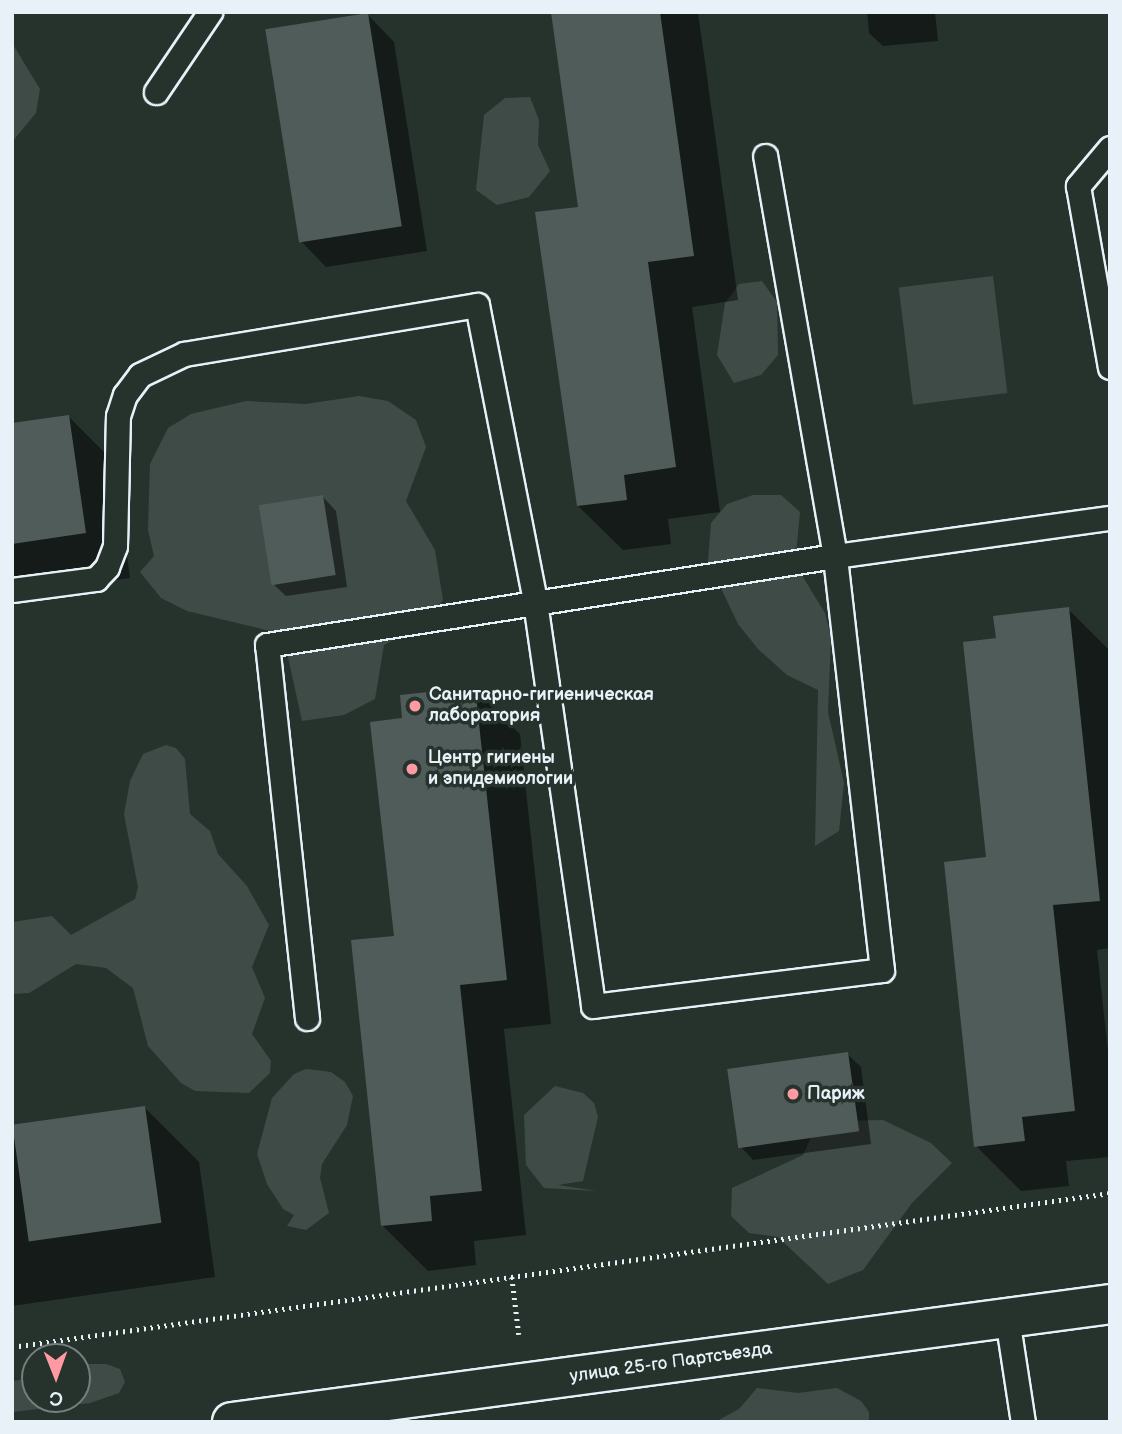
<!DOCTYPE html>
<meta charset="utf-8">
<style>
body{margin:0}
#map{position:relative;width:1122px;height:1434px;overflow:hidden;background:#26332d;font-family:"Balsamiq Sans",sans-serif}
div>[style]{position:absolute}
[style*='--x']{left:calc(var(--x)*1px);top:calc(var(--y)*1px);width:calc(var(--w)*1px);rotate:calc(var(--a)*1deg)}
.green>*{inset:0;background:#3e4b47;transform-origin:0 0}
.shadow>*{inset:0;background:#0007}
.building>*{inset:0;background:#505c59;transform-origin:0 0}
.path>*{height:4.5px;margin-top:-2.25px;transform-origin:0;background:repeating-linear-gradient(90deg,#e8f1f8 0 2px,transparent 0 7px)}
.roads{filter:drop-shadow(2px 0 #e8f1f8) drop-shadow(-2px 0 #e8f1f8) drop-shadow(0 2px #e8f1f8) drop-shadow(0 -2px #e8f1f8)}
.service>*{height:23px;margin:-11.5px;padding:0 11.5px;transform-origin:11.5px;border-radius:11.5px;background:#26332d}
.tertiary>*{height:38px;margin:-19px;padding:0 19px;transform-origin:19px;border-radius:19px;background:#26332d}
.dots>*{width:19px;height:19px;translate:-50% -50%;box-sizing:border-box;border:4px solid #26332d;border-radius:50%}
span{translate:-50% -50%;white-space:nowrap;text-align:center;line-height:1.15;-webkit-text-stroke:7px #26332d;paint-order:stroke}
.poi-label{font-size:18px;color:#e8f1f8;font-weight:700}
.left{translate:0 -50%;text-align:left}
.street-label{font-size:18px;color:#e8f1f8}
.frame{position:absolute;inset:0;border:14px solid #e8f1f8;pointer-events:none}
.north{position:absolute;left:21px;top:1343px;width:70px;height:70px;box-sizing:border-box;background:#26332d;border:2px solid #747f7e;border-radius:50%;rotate:179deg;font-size:19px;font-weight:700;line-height:28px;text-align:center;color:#e8f1f8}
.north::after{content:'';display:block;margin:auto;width:24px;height:32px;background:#ff9aa2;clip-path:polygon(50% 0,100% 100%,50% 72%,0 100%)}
</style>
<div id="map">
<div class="green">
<div style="clip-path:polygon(12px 43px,40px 89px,36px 113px,12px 142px)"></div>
<div style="clip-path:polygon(530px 97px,539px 120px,538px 145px,550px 171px,529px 197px,497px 205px,476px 190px,484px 115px,505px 98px)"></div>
<div style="left:993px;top:276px;width:118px;height:95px;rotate:83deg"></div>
<div style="clip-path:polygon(762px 281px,777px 302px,778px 355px,761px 375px,734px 383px,717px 355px,725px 303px,739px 284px)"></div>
<div style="clip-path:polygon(359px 396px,388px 401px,416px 420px,426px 447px,406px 501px,435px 550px,443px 600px,427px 620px,384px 645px,375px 699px,344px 715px,302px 721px,283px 634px,187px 611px,161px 598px,140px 572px,154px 556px,148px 530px,150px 464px,168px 428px,191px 414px,246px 401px,306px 404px)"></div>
<div style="clip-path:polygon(753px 495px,781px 495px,800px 512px,795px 564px,825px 613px,831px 637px,828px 712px,844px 783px,839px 831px,815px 846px,818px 690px,787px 675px,758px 649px,738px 624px,708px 561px,711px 523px,727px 504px)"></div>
<div style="clip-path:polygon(166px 745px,176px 748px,185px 759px,190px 814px,210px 831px,218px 854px,247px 886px,269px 925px,252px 967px,265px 998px,252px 1034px,271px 1061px,270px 1073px,249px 1093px,195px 1091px,181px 1083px,148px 1046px,133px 988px,106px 968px,76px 964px,29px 993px,12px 994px,12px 922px,52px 916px,71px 935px,135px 899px,138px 887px,124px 814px,130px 781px,143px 754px)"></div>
<div style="clip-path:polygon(306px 1069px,331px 1072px,345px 1082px,353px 1096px,347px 1125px,322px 1164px,320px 1178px,329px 1213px,306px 1230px,287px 1226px,294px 1215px,283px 1209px,267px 1184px,257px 1154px,272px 1098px,294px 1074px)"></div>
<div style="clip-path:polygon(555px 1086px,583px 1093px,594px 1103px,598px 1117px,583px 1181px,558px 1185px,597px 1191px,544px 1188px,526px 1165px,524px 1115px)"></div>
<div style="clip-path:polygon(883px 1120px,931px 1143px,952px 1163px,912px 1203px,863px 1270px,828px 1284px,778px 1237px,749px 1233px,731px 1216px,732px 1188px,803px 1155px,813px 1133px,834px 1121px)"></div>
<div style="clip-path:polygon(81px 1364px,106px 1364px,120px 1369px,125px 1382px,119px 1393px,90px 1403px,12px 1412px,12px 1381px,35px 1378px,35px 1399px,77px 1399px,77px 1365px)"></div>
<div style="clip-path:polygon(757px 1388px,798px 1393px,837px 1388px,861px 1401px,869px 1412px,869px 1422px,715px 1422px,739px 1409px)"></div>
</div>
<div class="shadow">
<div style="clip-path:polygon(553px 12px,698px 12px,738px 300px,692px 307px,720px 512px,668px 519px,671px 544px,623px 550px,578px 506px,580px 208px)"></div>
<div style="clip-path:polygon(867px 12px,935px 12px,938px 41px,883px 46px,869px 33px)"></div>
<div style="clip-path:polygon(368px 15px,394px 42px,427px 251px,326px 267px,300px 240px)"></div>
<div style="clip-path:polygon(69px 417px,114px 462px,130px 578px,12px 594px,12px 425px)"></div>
<div style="clip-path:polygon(323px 497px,336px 511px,347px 587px,286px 596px,272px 583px)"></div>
<div style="clip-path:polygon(1068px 609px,1110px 651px,1110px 948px,1097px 950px,1110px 1070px,1110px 1157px,1066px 1161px,1069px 1186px,1021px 1191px,976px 1146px,998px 639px)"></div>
<div style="clip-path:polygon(475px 689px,520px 734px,551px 1024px,504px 1029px,526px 1235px,474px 1241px,476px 1265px,428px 1271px,383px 1226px,404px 719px)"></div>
<div style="clip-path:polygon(847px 1054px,861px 1067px,871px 1144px,753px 1160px,740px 1146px)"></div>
<div style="clip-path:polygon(144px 1107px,199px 1162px,215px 1277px,12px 1306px,12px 1126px)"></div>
</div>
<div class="building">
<div style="clip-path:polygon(551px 12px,660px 12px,694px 256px,648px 262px,676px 467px,624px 475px,627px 500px,577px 506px,535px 212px,578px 207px)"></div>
<div style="left:368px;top:13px;width:216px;height:104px;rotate:81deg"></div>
<div style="clip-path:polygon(69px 415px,86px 533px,12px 544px,12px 423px)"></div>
<div style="left:323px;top:495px;width:81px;height:65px;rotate:81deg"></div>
<div style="clip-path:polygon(1069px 607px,1100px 901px,1053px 905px,1075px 1111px,1022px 1117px,1025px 1141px,974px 1147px,944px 862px,986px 857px,963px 642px,996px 638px,993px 616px)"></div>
<div style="clip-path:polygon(475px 687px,507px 980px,460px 985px,482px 1191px,430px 1196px,432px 1221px,381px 1226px,351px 940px,394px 936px,370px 722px,402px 718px,400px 695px)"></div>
<div style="left:848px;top:1052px;width:80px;height:122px;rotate:82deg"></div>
<div style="left:145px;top:1106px;width:118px;height:134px;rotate:82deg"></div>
</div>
<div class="path">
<div style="--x:512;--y:1277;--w:58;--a:83.1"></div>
<div style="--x:12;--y:1347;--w:1109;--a:-7.98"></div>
</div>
<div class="roads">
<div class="service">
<div style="--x:156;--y:92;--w:97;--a:-56"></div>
<div style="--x:1110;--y:148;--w:50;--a:130.1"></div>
<div style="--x:1078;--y:186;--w:184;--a:80"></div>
<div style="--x:12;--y:590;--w:85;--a:-7.5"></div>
<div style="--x:96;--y:579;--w:16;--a:-47"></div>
<div style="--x:107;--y:567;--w:22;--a:-69"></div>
<div style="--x:115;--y:546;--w:130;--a:-88.7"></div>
<div style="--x:118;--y:416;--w:22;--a:-72"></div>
<div style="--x:125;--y:395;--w:25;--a:-53"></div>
<div style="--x:140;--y:375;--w:49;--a:-25.5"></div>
<div style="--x:184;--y:354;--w:297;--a:-9.5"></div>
<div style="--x:477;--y:305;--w:303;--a:78.9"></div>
<div style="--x:535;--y:602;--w:408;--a:81.8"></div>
<div style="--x:593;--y:1006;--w:291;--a:-7.1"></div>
<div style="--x:882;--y:970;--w:417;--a:-96.5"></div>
<div style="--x:835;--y:556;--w:278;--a:-7.9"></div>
<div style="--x:307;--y:1018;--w:375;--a:-96.1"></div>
<div style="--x:267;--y:645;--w:575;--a:-8.91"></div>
<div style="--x:835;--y:556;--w:406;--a:-99.9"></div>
<div style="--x:1007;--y:1318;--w:105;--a:81.3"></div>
</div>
<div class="tertiary">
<div style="--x:232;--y:1422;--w:886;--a:-7.65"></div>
</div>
</div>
<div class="dots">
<div style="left:415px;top:706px;background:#ff9aa2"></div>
<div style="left:412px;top:769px;background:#ff9aa2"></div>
<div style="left:793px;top:1094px;background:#ff9aa2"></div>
</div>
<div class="poi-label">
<span class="left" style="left:429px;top:706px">Санитарно-гигиеническая<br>лаборатория</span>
<span class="left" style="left:428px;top:769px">Центр гигиены<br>и эпидемиологии</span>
<span class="left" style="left:807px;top:1094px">Париж</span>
</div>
<div class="street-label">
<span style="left:671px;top:1363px;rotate:-8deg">улица 25-го Партсъезда</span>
</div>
<div class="frame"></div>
<div class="north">С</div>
</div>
